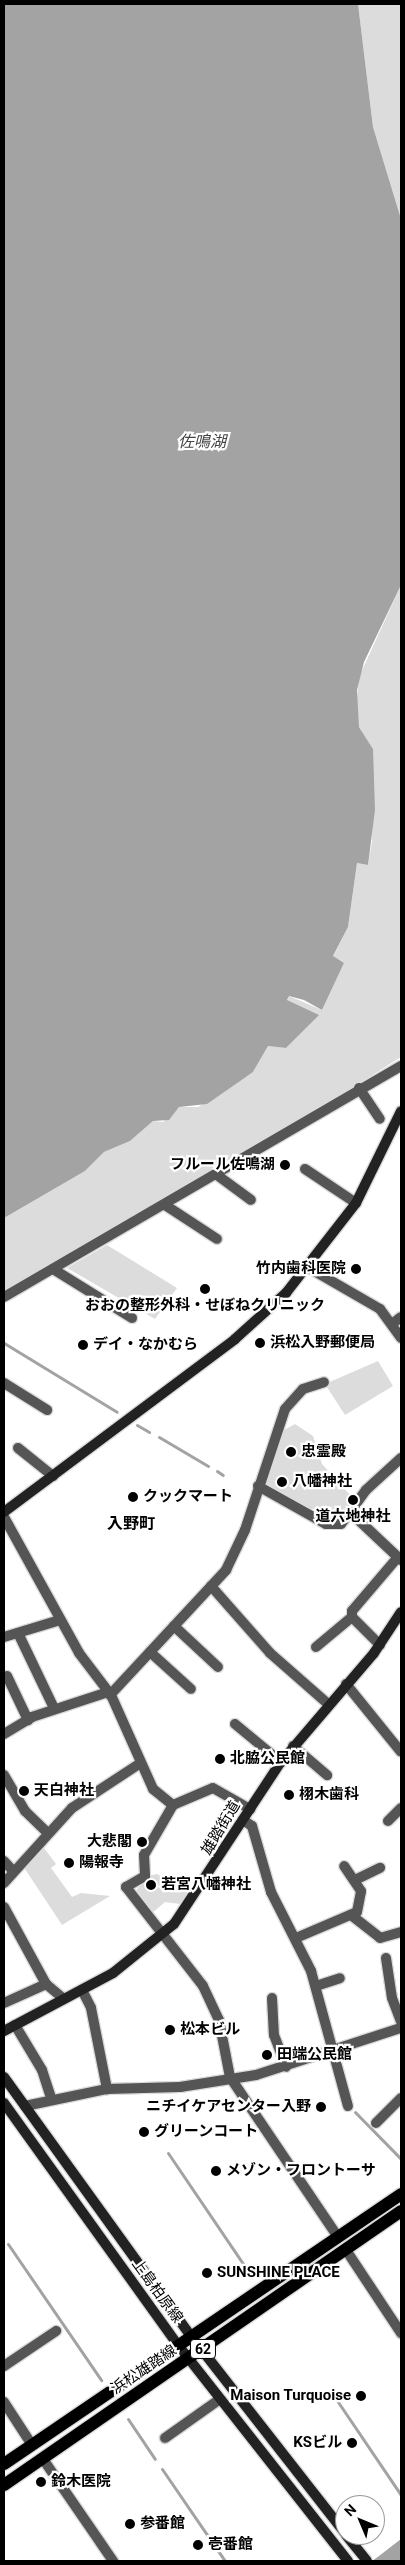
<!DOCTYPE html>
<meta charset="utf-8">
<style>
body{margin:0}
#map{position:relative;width:405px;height:2565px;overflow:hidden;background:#fff;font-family:Roboto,"Noto Sans JP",sans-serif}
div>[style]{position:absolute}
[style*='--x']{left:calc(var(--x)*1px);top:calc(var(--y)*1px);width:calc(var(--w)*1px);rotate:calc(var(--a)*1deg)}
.green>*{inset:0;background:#dcdcdc}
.water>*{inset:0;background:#a3a3a3}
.stream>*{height:3px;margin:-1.5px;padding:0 1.5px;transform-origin:1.5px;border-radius:1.5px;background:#a3a3a3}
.roads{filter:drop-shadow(1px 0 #dbdbdb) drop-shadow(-1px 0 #dbdbdb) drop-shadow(0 1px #dbdbdb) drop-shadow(0 -1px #dbdbdb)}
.street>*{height:10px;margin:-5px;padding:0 5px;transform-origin:5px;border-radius:5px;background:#555}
.secondary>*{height:10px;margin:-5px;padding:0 5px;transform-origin:5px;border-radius:5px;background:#222}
.primary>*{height:12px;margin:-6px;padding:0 6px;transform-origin:6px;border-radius:6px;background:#000}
.dots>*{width:14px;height:14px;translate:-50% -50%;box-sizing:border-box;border:2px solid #fff;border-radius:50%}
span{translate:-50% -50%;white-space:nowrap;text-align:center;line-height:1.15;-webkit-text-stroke:4.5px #fff;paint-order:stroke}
.shield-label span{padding:1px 4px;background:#fff;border:1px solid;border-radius:4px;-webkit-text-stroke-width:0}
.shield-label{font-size:14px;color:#000;font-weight:700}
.poi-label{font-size:15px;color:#000;font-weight:700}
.right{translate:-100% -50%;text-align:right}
.left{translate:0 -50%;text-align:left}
.street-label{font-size:15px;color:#000}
.water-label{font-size:16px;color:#444;font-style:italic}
.neighbourhood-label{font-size:16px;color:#000;font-weight:700}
.frame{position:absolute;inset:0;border:5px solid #000;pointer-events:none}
.north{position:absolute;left:335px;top:2495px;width:50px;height:50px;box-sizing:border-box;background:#fff;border:1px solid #999;border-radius:50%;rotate:315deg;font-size:14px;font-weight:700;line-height:20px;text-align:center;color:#000}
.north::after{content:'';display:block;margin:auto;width:18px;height:22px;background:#000;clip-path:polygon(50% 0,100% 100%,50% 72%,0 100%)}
</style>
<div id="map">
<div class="green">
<div style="clip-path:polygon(358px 4px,401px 4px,401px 219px,373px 127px)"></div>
<div style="clip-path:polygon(401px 585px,401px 1057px,266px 1142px,4px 1292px,4px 1218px,85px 1171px,104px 1152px,130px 1141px,153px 1121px,163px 1122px,179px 1107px,198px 1107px,253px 1072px,268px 1046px,286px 1048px,318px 1015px,293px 1005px,287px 1001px,289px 996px,322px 1010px,344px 963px,333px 957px,348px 927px,357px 863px,368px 865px,372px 841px,373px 749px,359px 727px,356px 708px,359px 677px)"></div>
<div style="clip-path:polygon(107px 1245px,177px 1288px,155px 1319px,67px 1268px)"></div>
<div style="clip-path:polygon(378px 1361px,393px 1386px,345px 1415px,325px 1384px)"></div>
<div style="clip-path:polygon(295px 1424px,313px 1436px,322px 1464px,351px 1496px,348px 1510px,333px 1523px,266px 1483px,282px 1431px)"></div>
<div style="clip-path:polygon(52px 1832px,56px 1835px,44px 1848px,56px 1864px,51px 1868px,72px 1897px,81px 1893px,110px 1896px,62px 1925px,23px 1866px)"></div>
<div style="clip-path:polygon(157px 1874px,184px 1887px,189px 1894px,180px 1904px,165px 1902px,151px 1914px,135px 1892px,148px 1876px)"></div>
</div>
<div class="water">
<div style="clip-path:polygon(4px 4px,358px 4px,373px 127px,401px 219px,401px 585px,364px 662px,357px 690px,359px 727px,373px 749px,375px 810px,368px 865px,357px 863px,348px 927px,333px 956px,344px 963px,322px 1010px,304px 1000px,289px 996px,287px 1000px,319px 1015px,286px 1048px,268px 1046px,253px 1072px,207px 1104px,179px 1107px,169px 1120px,153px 1121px,130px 1141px,104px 1152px,85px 1171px,4px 1218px)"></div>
<div style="clip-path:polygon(401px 2539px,401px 2561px,372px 2561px,379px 2556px)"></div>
</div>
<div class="stream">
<div style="--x:4;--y:1343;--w:132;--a:31.4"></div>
<div style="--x:137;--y:1425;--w:14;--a:30"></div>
<div style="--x:159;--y:1437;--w:57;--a:30.6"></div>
<div style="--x:217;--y:1471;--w:7;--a:34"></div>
<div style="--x:355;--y:2112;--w:66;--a:45.6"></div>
<div style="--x:168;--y:2153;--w:150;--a:55.9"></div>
<div style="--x:8;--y:2244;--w:165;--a:55.6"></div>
<div style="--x:336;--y:2399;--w:116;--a:55.9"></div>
<div style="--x:128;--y:2419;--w:48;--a:56"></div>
<div style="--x:162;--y:2469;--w:112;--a:55.6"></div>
</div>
<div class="roads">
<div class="street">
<div style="--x:359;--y:1088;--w:37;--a:56"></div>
<div style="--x:305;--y:1169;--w:61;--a:33.7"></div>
<div style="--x:217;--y:1175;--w:42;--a:36.3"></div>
<div style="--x:165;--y:1205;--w:62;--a:33.2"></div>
<div style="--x:309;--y:1268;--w:82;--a:30"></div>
<div style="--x:380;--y:1309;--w:36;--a:54"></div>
<div style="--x:53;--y:1269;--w:93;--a:31.8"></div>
<div style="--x:4;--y:1297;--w:459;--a:-30.2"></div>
<div style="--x:392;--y:1324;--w:11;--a:-38"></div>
<div style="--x:4;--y:1383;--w:51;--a:32.1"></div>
<div style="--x:18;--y:1448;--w:45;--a:38.7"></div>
<div style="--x:401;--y:1458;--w:47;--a:137.6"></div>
<div style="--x:366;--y:1490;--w:27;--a:126"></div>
<div style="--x:350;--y:1512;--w:70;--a:43.3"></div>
<div style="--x:258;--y:1486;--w:78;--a:29.2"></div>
<div style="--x:326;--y:1524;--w:15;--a:0"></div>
<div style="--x:341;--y:1524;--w:15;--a:-53"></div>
<div style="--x:4;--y:1517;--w:155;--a:61.1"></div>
<div style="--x:79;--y:1653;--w:53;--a:52.7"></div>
<div style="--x:111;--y:1695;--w:103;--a:65.9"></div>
<div style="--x:153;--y:1789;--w:26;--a:39"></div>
<div style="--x:173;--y:1805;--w:43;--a:-23"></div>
<div style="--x:213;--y:1788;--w:43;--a:29.6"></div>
<div style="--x:211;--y:1586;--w:89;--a:48.6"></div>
<div style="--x:270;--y:1653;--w:77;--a:41.3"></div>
<div style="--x:174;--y:1626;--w:60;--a:43"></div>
<div style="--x:18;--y:1633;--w:83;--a:64.4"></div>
<div style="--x:4;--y:1637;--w:59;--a:-16.9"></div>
<div style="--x:380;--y:1645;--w:40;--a:-135"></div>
<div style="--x:352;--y:1617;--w:6;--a:-90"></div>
<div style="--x:352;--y:1611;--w:71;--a:-49.6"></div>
<div style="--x:316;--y:1647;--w:47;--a:-39.8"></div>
<div style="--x:150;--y:1652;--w:55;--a:42.1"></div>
<div style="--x:7;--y:1676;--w:49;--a:64.5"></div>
<div style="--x:346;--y:1684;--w:87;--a:51"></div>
<div style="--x:110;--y:1695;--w:171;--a:-47.1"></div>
<div style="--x:226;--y:1570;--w:44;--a:-64.6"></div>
<div style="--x:245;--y:1530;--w:127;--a:-71.7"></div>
<div style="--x:285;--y:1409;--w:27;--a:-48"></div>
<div style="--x:303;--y:1389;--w:22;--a:-18"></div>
<div style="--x:235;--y:1724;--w:60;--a:39.6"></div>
<div style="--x:4;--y:1734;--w:33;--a:-31"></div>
<div style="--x:32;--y:1717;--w:80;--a:-18.2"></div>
<div style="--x:293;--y:1746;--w:45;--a:40.5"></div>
<div style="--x:4;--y:1775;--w:42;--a:59.7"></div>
<div style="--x:25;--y:1811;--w:30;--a:44"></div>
<div style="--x:173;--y:1805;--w:58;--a:120.1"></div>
<div style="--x:144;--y:1855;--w:21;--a:87"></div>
<div style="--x:145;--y:1876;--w:22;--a:150"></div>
<div style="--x:126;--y:1887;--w:125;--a:52.1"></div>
<div style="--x:203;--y:1986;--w:38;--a:65"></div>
<div style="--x:219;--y:2020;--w:58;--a:79.1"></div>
<div style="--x:230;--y:2077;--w:193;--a:56"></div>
<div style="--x:243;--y:1820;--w:11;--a:34"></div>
<div style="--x:252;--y:1826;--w:69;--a:73.9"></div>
<div style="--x:271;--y:1892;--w:89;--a:63.1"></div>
<div style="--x:311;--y:1971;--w:140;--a:74.7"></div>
<div style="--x:388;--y:1821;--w:18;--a:-45"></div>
<div style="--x:4;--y:1861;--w:13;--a:48"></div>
<div style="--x:355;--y:1880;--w:28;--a:-26"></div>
<div style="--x:4;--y:1883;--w:101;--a:-47.8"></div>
<div style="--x:72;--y:1808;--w:80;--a:-33.3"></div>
<div style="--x:4;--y:1907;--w:88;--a:61.4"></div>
<div style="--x:46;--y:1984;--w:23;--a:40"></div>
<div style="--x:351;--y:1915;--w:37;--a:38"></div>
<div style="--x:380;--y:1938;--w:22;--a:-16"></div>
<div style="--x:296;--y:1938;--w:66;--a:-23.1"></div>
<div style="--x:357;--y:1912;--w:21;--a:-79"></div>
<div style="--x:361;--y:1891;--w:30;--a:-124"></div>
<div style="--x:386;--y:1958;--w:40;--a:81.5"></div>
<div style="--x:392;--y:1998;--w:25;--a:69"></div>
<div style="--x:316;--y:1986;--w:25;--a:-18"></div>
<div style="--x:82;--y:1990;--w:20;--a:63"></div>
<div style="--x:91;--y:2008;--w:83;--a:78.8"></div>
<div style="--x:272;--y:1998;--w:37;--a:87"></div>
<div style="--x:274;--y:2035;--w:34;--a:69"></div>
<div style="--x:4;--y:2003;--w:46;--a:-24.3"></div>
<div style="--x:15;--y:2025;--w:52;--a:59"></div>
<div style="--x:42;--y:2070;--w:28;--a:72"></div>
<div style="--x:25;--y:2106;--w:84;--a:-11.7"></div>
<div style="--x:107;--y:2089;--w:73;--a:-1.6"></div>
<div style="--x:180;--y:2087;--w:77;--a:-9"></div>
<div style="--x:256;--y:2075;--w:152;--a:-18"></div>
<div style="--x:376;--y:2123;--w:35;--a:-45"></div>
<div style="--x:346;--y:2250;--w:100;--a:56.5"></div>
<div style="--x:4;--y:2366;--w:63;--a:-33.9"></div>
<div style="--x:4;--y:2402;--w:51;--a:56.9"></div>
<div style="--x:165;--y:2438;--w:67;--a:-35.3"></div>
<div style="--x:43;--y:2459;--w:124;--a:55.5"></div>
</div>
<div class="secondary">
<div style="--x:4;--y:1512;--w:289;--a:-36.8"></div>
<div style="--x:235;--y:1339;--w:69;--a:-42"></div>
<div style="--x:286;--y:1293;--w:114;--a:-52.1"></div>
<div style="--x:356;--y:1203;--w:102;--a:-63.9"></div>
<div style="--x:4;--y:2031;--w:123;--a:-28"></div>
<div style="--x:113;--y:1973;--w:78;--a:-38.8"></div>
<div style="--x:174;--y:1924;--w:194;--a:-56.6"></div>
<div style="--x:281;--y:1762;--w:143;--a:-49.5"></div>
<div style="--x:374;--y:1653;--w:49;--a:-56.6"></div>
<div style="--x:4;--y:2077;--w:319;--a:54.2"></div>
<div style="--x:191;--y:2336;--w:250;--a:52"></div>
<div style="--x:4;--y:2103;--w:298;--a:54.3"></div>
<div style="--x:178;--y:2345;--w:275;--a:51.8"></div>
<div style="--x:346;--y:2535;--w:33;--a:51"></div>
</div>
<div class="primary">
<div style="--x:4;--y:2464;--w:480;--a:-34.2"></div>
<div style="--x:4;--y:2485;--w:482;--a:-34.6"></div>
</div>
</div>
<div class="dots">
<div style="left:285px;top:1165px;background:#000"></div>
<div style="left:356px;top:1269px;background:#000"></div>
<div style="left:205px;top:1289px;background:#000"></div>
<div style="left:260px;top:1343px;background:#000"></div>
<div style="left:83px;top:1345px;background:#000"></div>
<div style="left:291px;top:1452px;background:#000"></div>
<div style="left:282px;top:1482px;background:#000"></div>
<div style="left:133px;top:1497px;background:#000"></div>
<div style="left:353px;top:1500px;background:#000"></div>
<div style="left:220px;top:1759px;background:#000"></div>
<div style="left:24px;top:1791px;background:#000"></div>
<div style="left:289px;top:1795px;background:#000"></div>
<div style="left:142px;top:1842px;background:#000"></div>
<div style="left:69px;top:1863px;background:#000"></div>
<div style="left:151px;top:1885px;background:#000"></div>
<div style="left:170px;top:2030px;background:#000"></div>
<div style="left:267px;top:2055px;background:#000"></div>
<div style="left:321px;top:2107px;background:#000"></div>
<div style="left:144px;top:2132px;background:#000"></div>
<div style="left:216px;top:2171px;background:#000"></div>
<div style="left:207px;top:2273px;background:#000"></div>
<div style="left:361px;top:2396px;background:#000"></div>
<div style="left:352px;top:2443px;background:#000"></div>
<div style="left:41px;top:2482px;background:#000"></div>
<div style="left:130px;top:2524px;background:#000"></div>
<div style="left:198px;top:2545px;background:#000"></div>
</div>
<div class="shield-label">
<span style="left:203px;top:2349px">62</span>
</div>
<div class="poi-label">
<span class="right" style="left:275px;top:1165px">フルール佐鳴湖</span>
<span class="right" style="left:346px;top:1269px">竹内歯科医院</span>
<span style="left:205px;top:1306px">おおの整形外科・せぼねクリニック</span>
<span class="left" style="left:270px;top:1343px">浜松入野郵便局</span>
<span class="left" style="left:93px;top:1345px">デイ・なかむら</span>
<span class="left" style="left:301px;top:1452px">忠霊殿</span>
<span class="left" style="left:292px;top:1482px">八幡神社</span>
<span class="left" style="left:143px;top:1497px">クックマート</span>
<span style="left:353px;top:1517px">道六地神社</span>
<span class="left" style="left:230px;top:1759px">北脇公民館</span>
<span class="left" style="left:34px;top:1791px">天白神社</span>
<span class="left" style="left:299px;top:1795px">栩木歯科</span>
<span class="right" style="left:132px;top:1842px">大悲閣</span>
<span class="left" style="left:79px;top:1863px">陽報寺</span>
<span class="left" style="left:161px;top:1885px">若宮八幡神社</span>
<span class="left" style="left:180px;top:2030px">松本ビル</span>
<span class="left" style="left:277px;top:2055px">田端公民館</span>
<span class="right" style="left:311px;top:2107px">ニチイケアセンター入野</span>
<span class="left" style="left:154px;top:2132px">グリーンコート</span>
<span class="left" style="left:226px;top:2171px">メゾン・フロントーサ</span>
<span class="left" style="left:217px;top:2273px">SUNSHINE PLACE</span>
<span class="right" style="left:351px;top:2396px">Maison Turquoise</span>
<span class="right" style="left:342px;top:2443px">KSビル</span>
<span class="left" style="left:51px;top:2482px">鈴木医院</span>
<span class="left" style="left:140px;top:2524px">参番館</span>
<span class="left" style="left:208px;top:2545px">壱番館</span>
</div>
<div class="street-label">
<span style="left:221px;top:1828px;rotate:-59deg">雄踏街道</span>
<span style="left:157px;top:2291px;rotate:54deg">上島柏原線</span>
<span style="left:144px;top:2370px;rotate:-34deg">浜松雄踏線</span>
</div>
<div class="water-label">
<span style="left:202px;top:442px">佐鳴湖</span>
</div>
<div class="neighbourhood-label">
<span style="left:131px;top:1524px">入野町</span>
</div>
<div class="frame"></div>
<div class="north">N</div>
</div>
